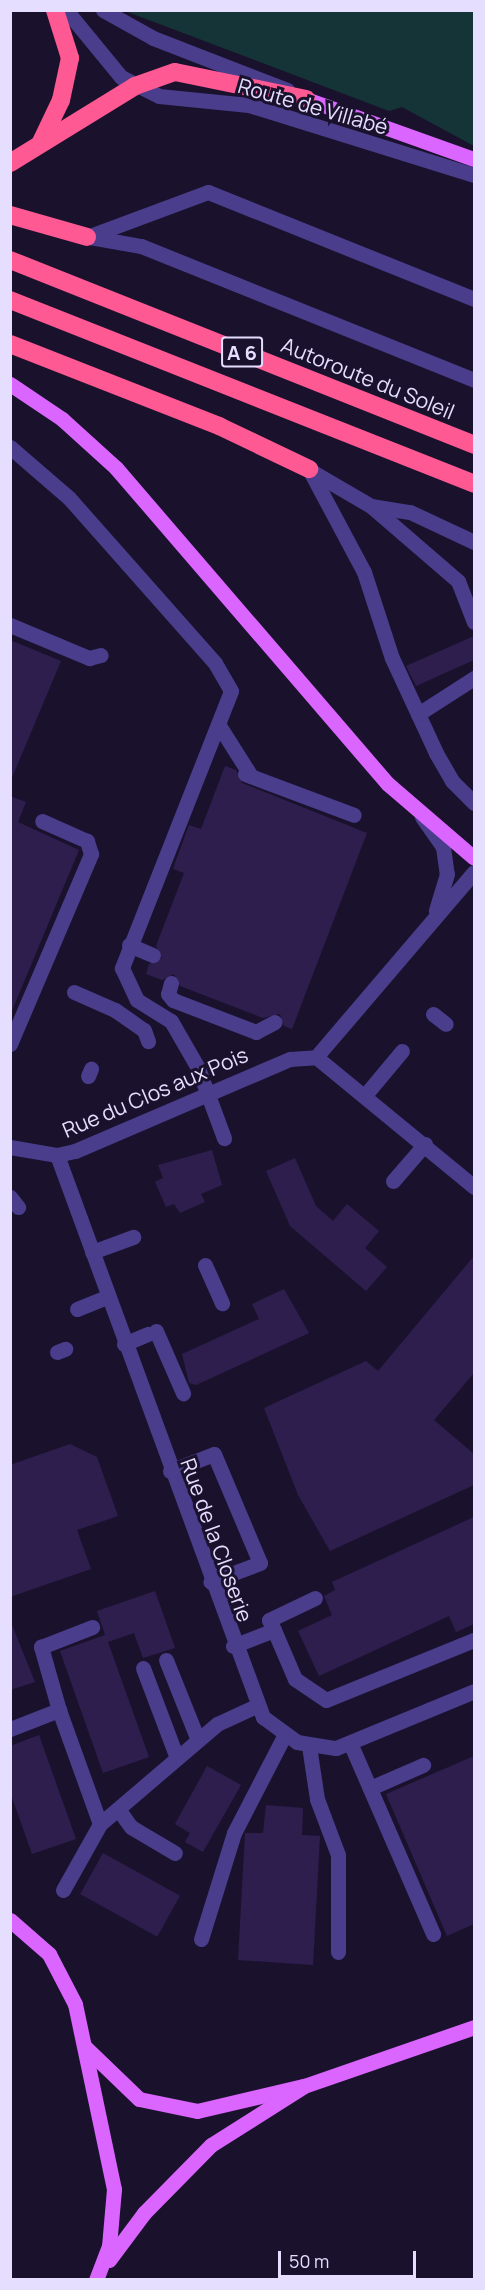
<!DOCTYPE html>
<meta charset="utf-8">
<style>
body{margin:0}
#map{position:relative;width:485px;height:2290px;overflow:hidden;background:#1a122d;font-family:Manrope,sans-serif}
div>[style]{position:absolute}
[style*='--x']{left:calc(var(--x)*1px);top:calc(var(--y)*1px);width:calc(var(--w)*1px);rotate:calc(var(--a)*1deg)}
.green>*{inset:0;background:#153437}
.building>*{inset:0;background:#2e1e4e;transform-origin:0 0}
.minor>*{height:15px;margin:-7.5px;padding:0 7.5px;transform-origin:7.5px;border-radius:7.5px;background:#4a3d8c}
.major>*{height:15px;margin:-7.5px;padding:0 7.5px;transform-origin:7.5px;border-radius:7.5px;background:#da65ff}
.highway>*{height:18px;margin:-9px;padding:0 9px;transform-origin:9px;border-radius:9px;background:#ff5993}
span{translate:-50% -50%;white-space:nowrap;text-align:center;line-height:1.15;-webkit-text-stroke:6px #1a122d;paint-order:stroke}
.shield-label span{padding:2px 4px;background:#1a122d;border:2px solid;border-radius:4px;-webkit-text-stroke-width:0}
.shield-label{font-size:20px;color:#e6deff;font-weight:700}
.street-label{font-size:21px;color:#e6deff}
.frame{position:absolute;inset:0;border:12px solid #e6deff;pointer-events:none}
.scale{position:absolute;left:278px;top:2251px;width:138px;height:27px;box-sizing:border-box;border:3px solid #e6deff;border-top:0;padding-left:8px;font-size:18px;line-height:21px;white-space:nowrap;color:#e6deff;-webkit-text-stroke:4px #1a122d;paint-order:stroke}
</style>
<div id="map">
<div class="green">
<div style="clip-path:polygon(125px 11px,474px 11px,474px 146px,402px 107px,389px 111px)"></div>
</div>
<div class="building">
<div style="clip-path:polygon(474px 636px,474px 660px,416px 686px,406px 666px)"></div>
<div style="clip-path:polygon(10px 640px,61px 661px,11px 780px,10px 780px)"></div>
<div style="clip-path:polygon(225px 766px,236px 770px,242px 783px,367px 833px,292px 1029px,284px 1026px,280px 1014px,263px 1018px,180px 986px,174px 974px,162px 980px,146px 974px,149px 964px,162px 958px,156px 946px,184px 873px,173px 869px,176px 860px,189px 825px,201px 829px)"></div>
<div style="clip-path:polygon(10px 796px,26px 802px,18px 822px,79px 850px,11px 1013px)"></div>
<div style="clip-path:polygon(212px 1150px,222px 1185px,201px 1194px,205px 1202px,180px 1213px,174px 1204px,166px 1207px,155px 1182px,163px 1178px,158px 1165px)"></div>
<div style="clip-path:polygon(295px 1158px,316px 1206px,333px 1221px,347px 1204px,379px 1231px,365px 1248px,387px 1267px,366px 1291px,290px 1226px,266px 1171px)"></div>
<div style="clip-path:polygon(474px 1256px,474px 1373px,434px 1420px,474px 1454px,474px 1485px,330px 1551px,298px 1495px,264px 1408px,366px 1361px,378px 1371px)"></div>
<div style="clip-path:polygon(284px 1289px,309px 1333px,196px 1385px,189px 1383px,182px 1354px,259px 1319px,252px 1304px)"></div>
<div style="clip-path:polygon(70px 1444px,97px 1457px,118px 1516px,77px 1530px,91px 1569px,10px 1597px,10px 1465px)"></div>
<div style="clip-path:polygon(474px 1517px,474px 1624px,456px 1632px,449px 1616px,319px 1676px,298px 1631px,332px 1615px,324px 1596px,335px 1590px,332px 1582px)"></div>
<div style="clip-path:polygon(155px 1591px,175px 1648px,143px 1658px,134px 1633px,108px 1642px,149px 1757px,103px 1773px,60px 1651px,105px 1635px,97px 1611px)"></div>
<div style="clip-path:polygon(10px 1620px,35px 1682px,10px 1690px)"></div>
<div style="clip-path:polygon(39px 1735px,76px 1839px,32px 1854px,10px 1792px,10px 1746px)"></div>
<div style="clip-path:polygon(474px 1756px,474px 1924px,447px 1936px,386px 1794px)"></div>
<div style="clip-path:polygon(207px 1766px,241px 1785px,203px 1852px,185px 1842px,190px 1833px,175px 1824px)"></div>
<div style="clip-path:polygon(266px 1805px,303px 1808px,302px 1835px,320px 1836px,313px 1965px,238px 1960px,245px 1833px,263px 1833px)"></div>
<div style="left:103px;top:1853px;width:88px;height:47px;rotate:29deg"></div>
</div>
<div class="minor">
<div style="--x:66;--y:10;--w:87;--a:50.6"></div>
<div style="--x:121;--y:77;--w:42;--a:26.6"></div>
<div style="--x:159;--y:96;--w:90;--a:5.7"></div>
<div style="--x:249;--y:105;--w:236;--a:17.3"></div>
<div style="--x:103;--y:10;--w:57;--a:29.2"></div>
<div style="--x:153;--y:38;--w:144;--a:21.2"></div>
<div style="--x:87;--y:237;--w:129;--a:-20.4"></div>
<div style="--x:208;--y:192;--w:287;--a:21.9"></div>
<div style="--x:90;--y:237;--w:52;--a:10"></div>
<div style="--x:141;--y:246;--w:359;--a:21.9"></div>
<div style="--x:10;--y:447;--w:78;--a:40.8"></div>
<div style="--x:69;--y:498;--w:220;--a:48.5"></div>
<div style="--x:215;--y:663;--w:32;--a:60"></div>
<div style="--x:231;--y:691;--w:298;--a:111.5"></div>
<div style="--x:122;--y:968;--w:35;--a:65"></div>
<div style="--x:137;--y:1000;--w:40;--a:32"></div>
<div style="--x:171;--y:1021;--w:54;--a:60.1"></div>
<div style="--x:198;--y:1068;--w:75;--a:69.6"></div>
<div style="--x:309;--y:469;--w:117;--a:61.9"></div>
<div style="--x:364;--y:572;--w:90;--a:72"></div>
<div style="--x:392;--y:658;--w:105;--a:65.1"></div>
<div style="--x:436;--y:753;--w:32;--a:60"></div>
<div style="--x:452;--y:781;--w:31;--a:45"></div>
<div style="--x:311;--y:471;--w:69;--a:30.3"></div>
<div style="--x:371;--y:506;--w:115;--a:40.8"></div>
<div style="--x:458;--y:581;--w:44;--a:68.7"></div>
<div style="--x:371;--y:506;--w:39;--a:9"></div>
<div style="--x:410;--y:512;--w:71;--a:25.1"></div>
<div style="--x:10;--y:625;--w:86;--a:22.7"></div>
<div style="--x:89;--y:658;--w:12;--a:-14"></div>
<div style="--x:418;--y:714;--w:67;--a:-32.7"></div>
<div style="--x:220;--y:727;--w:58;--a:57.7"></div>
<div style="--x:245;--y:774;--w:116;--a:20.6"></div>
<div style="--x:422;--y:817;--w:37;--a:55"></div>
<div style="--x:443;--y:847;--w:27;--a:82"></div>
<div style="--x:447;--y:874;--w:38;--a:107"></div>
<div style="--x:129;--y:945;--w:26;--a:23"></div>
<div style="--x:171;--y:983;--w:11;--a:105"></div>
<div style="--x:168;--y:994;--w:8;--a:50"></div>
<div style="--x:173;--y:1000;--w:89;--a:21.1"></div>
<div style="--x:256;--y:1032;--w:21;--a:-28"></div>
<div style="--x:74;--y:992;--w:45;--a:23.7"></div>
<div style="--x:115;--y:1010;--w:35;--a:35"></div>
<div style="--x:144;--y:1030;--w:12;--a:70"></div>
<div style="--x:433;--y:1014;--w:16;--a:38"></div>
<div style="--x:10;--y:1044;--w:207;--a:-66.9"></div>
<div style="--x:91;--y:854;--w:14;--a:-107"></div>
<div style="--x:87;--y:841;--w:49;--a:-156"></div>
<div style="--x:316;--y:1057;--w:243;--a:-49.5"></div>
<div style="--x:88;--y:1076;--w:8;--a:-67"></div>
<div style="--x:366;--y:1094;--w:56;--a:-50.1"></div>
<div style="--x:10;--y:1147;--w:48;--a:9.7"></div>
<div style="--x:57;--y:1155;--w:18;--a:-13"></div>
<div style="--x:75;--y:1151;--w:234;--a:-23.2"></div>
<div style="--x:290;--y:1059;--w:26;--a:-4"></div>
<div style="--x:316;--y:1057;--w:205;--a:39.4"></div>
<div style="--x:57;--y:1155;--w:599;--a:69.87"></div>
<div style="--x:263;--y:1717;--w:42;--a:36.3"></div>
<div style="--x:297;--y:1742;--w:39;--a:9"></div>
<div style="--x:336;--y:1748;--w:149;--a:-22.4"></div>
<div style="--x:393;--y:1181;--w:49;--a:-49.1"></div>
<div style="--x:10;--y:1197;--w:13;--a:51"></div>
<div style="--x:92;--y:1252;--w:44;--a:-20.1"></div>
<div style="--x:205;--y:1265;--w:42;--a:65.9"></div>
<div style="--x:77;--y:1309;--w:32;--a:-22"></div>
<div style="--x:156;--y:1331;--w:68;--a:66.5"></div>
<div style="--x:124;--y:1344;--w:26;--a:-23"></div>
<div style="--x:57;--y:1352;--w:9;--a:-21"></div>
<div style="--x:170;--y:1471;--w:47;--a:-21.1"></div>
<div style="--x:214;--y:1454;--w:118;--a:67.1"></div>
<div style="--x:260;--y:1563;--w:53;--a:159.2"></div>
<div style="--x:274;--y:1630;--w:11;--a:-117"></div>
<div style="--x:269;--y:1620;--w:51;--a:-25.6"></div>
<div style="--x:233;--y:1646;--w:44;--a:-21.3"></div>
<div style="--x:274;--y:1630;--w:53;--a:66.8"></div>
<div style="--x:295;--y:1679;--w:37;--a:34"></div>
<div style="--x:326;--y:1700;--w:160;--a:-22.1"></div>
<div style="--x:166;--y:1660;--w:86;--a:68.2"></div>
<div style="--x:143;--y:1668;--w:96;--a:69.3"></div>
<div style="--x:59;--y:1710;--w:66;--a:-105.9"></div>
<div style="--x:41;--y:1647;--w:55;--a:-21.4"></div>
<div style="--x:10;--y:1729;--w:53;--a:-21.2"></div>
<div style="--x:59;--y:1710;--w:121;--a:70.2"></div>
<div style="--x:100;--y:1824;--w:154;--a:-40.5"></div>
<div style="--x:217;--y:1724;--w:43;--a:-24.8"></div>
<div style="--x:351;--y:1745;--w:206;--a:66.5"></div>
<div style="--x:309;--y:1746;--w:54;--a:81.4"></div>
<div style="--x:317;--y:1799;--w:60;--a:69.4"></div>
<div style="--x:338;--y:1855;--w:97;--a:90"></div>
<div style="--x:370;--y:1788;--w:58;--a:-23.5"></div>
<div style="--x:118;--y:1809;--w:22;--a:54"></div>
<div style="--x:131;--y:1827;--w:51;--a:30.6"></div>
<div style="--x:63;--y:1890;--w:76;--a:-60.7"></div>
<div style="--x:201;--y:1939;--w:111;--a:-72.7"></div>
<div style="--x:234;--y:1833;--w:109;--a:-62.7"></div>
</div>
<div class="major">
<div style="--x:306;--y:99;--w:178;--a:19.7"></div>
<div style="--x:10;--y:384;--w:63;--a:33.9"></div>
<div style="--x:62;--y:419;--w:73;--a:42.2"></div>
<div style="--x:116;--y:468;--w:417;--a:49.3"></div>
<div style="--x:388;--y:784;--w:113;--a:40.7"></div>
<div style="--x:10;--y:1920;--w:52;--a:41.1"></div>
<div style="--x:49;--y:1954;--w:56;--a:62.5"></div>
<div style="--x:75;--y:2004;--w:189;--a:78.1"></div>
<div style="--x:114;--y:2189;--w:57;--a:95"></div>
<div style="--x:109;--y:2246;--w:36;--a:111"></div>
<div style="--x:85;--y:2047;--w:75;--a:43.9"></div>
<div style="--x:139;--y:2099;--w:59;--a:11.7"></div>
<div style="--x:197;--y:2111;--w:110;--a:-13.2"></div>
<div style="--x:304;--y:2086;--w:180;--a:-19.1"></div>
<div style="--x:109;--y:2260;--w:59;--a:-53.3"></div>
<div style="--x:144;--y:2213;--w:95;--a:-45.4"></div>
<div style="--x:211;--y:2145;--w:110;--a:-32.4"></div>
</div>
<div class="highway">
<div style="--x:40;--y:144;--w:49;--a:-64.5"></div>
<div style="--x:61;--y:100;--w:43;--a:-77.9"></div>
<div style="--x:70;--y:58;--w:50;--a:-107.4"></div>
<div style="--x:10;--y:163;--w:147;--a:-31.6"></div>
<div style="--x:135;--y:86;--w:42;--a:-19.3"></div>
<div style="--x:175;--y:72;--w:134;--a:11.6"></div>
<div style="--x:10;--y:215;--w:80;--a:15.9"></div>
<div style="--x:10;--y:260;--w:500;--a:21.7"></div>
<div style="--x:10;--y:300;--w:499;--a:21.6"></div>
<div style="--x:10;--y:344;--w:225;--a:21.4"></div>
<div style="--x:219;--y:426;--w:100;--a:25.5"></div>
</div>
<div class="shield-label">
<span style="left:242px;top:352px">A 6</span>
</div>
<div class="street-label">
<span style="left:313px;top:106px;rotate:16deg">Route de Villabé</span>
<span style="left:368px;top:378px;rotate:22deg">Autoroute du Soleil</span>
<span style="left:155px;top:1092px;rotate:-23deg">Rue du Clos aux Pois</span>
<span style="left:217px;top:1540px;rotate:70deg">Rue de la Closerie</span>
</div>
<div class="frame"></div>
<div class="scale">50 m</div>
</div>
